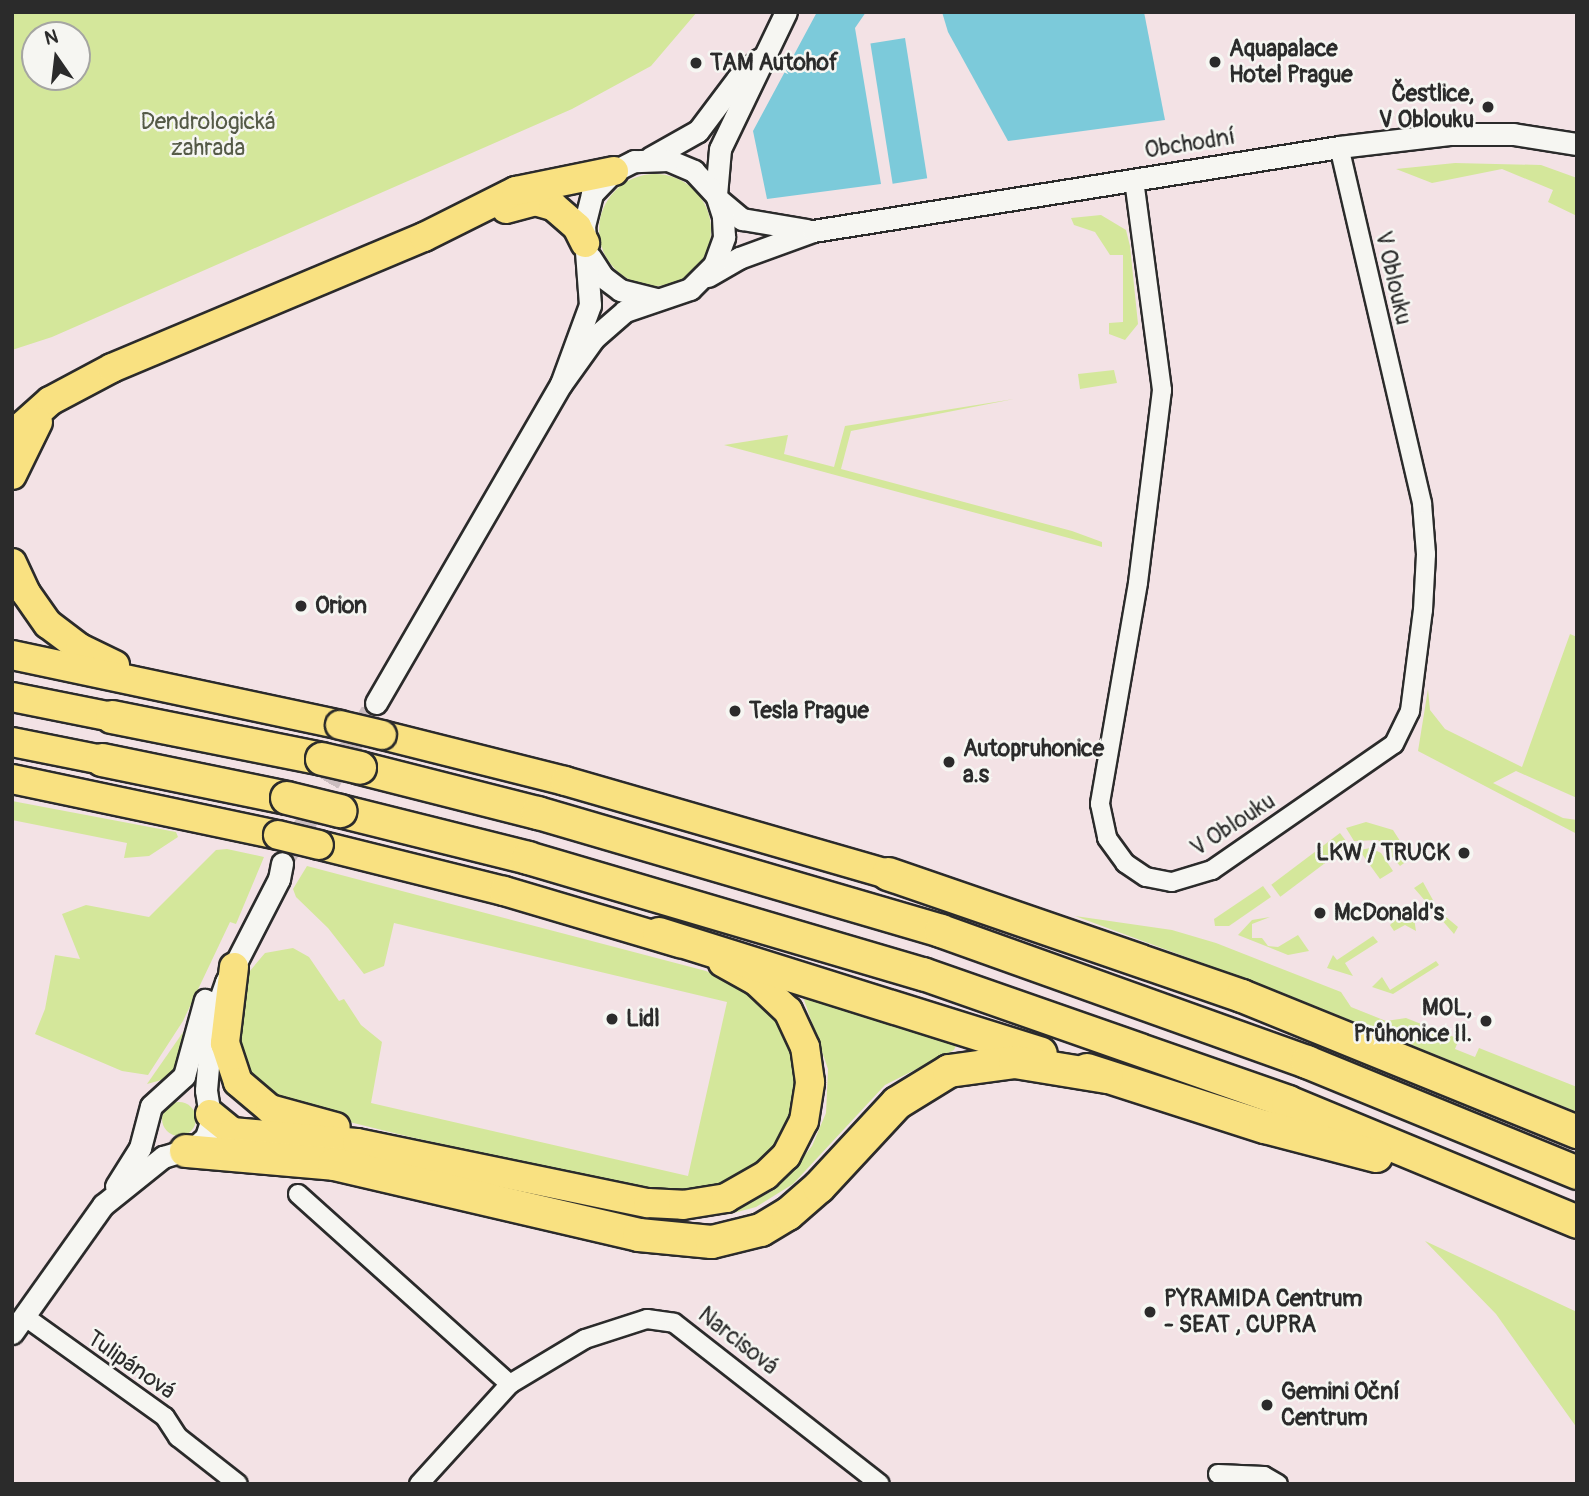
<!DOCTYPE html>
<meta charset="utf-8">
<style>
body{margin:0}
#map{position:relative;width:1589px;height:1496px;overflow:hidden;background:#f3e2e5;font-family:Pangolin,sans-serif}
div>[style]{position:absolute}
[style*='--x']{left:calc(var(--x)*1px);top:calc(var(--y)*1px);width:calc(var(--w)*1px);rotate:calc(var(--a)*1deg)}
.green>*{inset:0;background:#d4e79b;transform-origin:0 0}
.round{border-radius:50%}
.water>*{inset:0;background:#7ccada;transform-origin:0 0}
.tertiary-tunnel>*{height:21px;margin-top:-10.5px;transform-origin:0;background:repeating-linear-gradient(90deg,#cbbdc0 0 21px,transparent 0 31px)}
.roads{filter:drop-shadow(2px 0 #2b2b2b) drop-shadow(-2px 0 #2b2b2b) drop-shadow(0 2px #2b2b2b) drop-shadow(0 -2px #2b2b2b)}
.minor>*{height:18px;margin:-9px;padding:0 9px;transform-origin:9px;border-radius:9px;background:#f6f6f2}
.tertiary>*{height:21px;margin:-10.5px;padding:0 10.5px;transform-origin:10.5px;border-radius:10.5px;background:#f6f6f2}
.trunk>*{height:28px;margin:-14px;padding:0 14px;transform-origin:14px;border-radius:14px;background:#f9e181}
.motorway>*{height:32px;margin:-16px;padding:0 16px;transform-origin:16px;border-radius:16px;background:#f9e181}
.bridges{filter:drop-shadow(2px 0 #2b2b2b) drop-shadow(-2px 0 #2b2b2b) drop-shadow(0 2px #2b2b2b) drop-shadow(0 -2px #2b2b2b)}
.trunk-bridge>*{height:28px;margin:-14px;padding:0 14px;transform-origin:14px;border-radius:14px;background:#f9e181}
.motorway-bridge>*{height:32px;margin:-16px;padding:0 16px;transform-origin:16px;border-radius:16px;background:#f9e181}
.dots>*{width:19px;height:19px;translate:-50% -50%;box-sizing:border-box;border:4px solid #f6f6f2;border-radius:50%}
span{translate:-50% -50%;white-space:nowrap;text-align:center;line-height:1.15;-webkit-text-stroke:5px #f6f6f2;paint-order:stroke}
.poi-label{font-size:23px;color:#2b2b2b;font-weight:700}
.left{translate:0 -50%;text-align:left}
.right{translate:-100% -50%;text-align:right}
.park-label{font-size:23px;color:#555a47}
.street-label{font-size:23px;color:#2b2b2b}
.frame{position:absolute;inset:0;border:14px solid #2b2b2b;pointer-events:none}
.north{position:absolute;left:21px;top:21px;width:70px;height:70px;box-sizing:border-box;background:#f6f6f2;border:2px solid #a5a5a2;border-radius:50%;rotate:346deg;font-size:19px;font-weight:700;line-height:28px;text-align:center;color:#2b2b2b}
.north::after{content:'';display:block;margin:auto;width:24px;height:32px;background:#2b2b2b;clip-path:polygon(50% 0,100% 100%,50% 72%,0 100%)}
</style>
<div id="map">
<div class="green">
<div style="clip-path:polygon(evenodd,12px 12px,697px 12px,651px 66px,572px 109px,52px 337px,12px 350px,12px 12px,77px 35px,77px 77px,35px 77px,35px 35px,77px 35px)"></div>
<div style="clip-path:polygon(1455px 163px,1541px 165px,1577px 178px,1577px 216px,1548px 202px,1553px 190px,1502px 169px,1432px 183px,1396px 169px)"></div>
<div class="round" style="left:599px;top:174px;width:112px;height:112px"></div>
<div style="clip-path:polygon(1101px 215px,1126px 230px,1130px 246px,1138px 324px,1125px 340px,1109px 334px,1109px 323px,1123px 322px,1123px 255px,1110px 255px,1095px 232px,1074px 225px,1071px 218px)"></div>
<div style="clip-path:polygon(1114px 370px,1117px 383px,1080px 389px,1078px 374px)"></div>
<div style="clip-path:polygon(1014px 399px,851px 431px,841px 469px,1072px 531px,1102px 542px,1102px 547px,724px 445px,788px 435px,784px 454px,834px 467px,845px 426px)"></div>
<div style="clip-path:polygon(1570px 634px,1577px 637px,1577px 798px,1516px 771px,1493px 783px,1563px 818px,1577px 820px,1577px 834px,1418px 751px,1428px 689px,1430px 710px,1445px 729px,1522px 767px)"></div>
<div style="clip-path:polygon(12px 801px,176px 832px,178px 837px,149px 856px,124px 858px,127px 843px,12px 820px)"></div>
<div style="clip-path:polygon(1366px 822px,1393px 830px,1411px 858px,1400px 866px,1378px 840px,1354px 841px,1346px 828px)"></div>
<div style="left:1340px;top:833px;width:15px;height:86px;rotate:53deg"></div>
<div style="clip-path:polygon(1371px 848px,1381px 853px,1393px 871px,1380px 879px,1359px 850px)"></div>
<div style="clip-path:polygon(227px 849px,264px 857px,236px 924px,230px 922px,183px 1021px,148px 1075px,122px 1071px,35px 1034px,45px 1009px,55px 955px,80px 959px,62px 914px,86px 905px,149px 917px,216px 850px)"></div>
<div style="clip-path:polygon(307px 866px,706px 971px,735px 985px,763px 1007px,769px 1004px,796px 1049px,797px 1109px,768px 1162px,715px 1191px,656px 1191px,410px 1137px,309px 1112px,261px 1093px,237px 1055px,244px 978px,265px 953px,293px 948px,309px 957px,339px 1001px,344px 999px,361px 1025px,382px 1042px,371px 1103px,688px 1176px,727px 1002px,394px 923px,384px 966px,364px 974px,328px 928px,296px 897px,293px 889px)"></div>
<div style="clip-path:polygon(1423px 882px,1439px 911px,1458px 927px,1454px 934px,1414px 888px)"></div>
<div style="clip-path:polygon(1263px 886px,1271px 897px,1229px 926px,1215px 926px,1214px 919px)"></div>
<div style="clip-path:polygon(1403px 912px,1414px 918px,1416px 931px,1405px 925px,1394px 931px,1390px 925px)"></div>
<div style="clip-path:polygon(1075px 916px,1172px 930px,1216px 943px,1341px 992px,1351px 1007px,1386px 1021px,1406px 1018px,1459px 1039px,1455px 1049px,1475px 1057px,1479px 1048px,1577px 1087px,1577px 1112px,1278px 991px)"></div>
<div style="clip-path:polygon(1270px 917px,1252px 924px,1252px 938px,1262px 938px,1268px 946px,1278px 947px,1298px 935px,1309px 951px,1288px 955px,1238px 935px,1252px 920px)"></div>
<div style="clip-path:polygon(1373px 936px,1378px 942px,1345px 963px,1353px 976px,1327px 968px,1333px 955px,1337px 960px)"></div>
<div style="clip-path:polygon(1436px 961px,1439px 965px,1393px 994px,1372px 987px,1382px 977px,1390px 990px)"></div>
<div style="clip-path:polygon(802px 994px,958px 1041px,954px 1050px,885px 1085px,793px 1184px,756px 1207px,726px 1215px,772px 1191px,794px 1169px,812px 1146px,826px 1113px,828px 1069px)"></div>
<div style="clip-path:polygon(195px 1015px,177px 1069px,165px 1079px,147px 1084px)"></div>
<div class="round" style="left:162px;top:1102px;width:34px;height:34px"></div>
<div style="clip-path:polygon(1425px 1241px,1577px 1312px,1577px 1428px,1496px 1314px)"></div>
</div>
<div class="water">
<div style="clip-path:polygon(817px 12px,866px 12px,855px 28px,881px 184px,767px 199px,753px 131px)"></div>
<div style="clip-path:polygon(942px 12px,1144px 12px,1165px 120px,1008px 141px,948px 32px)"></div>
<div style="left:905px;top:38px;width:142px;height:35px;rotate:81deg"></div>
</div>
<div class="tertiary-tunnel">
<div style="--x:282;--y:863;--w:186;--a:-59.6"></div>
</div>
<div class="roads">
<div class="minor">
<div style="--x:1134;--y:180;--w:212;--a:82.4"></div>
<div style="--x:1162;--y:390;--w:194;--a:97.1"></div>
<div style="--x:1138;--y:583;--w:224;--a:99.8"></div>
<div style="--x:1100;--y:804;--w:35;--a:78"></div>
<div style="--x:1107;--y:838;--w:31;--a:54"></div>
<div style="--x:1125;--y:863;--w:25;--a:34"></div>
<div style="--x:1146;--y:877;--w:26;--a:11"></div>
<div style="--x:1172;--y:882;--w:42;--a:-16.7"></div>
<div style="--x:1212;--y:870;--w:221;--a:-34.7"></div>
<div style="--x:1394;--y:744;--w:37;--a:-64"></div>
<div style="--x:1410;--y:711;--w:102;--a:-82.7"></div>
<div style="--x:1423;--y:610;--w:56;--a:-86.9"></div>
<div style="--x:1426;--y:554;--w:51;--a:-94.5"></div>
<div style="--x:1422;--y:503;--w:366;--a:-103.1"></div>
<div style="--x:298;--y:1194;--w:285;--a:41.9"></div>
<div style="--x:24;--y:1316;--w:173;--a:35.6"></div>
<div style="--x:165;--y:1417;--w:24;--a:57"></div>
<div style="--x:178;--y:1437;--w:76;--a:38.1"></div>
<div style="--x:1218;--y:1474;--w:46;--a:2.5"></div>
<div style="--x:1264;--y:1476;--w:16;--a:30"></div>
<div style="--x:419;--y:1484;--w:135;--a:-47.7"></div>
<div style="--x:510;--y:1384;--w:87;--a:-31"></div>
<div style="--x:585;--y:1339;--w:65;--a:-17.9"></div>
<div style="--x:647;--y:1319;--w:27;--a:8"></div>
<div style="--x:674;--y:1323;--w:261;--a:38"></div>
</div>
<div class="tertiary">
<div style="--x:650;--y:158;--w:55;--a:-29.4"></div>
<div style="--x:698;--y:131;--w:66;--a:-53"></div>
<div style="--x:738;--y:78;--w:29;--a:-41"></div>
<div style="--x:716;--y:195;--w:46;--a:-85"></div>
<div style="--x:720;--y:149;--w:152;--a:-64.3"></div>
<div style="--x:719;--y:200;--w:30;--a:40"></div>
<div style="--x:742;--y:219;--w:66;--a:9.6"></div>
<div style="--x:590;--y:257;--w:24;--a:57"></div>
<div style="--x:603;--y:277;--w:21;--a:37"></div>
<div style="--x:620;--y:290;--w:37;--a:14"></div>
<div style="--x:708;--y:276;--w:36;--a:-30"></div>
<div style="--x:739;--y:258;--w:79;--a:-20"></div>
<div style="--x:813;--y:231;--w:533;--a:-9.07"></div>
<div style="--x:1339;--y:147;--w:111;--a:-6.7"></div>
<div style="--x:1449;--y:134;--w:64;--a:0"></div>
<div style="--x:1513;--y:134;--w:65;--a:8.9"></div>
<div style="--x:376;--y:703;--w:369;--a:-59.9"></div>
<div style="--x:561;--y:384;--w:57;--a:-54.3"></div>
<div style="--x:594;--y:338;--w:41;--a:-41.1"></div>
<div style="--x:625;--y:311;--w:69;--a:-18.7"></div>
<div style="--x:690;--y:289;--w:34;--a:-45"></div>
<div style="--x:714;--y:265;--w:30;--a:-70"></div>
<div style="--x:724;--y:237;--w:21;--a:-93"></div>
<div style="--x:723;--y:216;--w:22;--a:-108"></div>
<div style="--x:716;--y:195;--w:33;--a:-133"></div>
<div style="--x:694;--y:171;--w:28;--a:-157"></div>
<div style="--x:668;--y:160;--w:34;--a:178"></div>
<div style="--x:634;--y:161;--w:22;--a:153"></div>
<div style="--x:614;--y:171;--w:32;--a:134"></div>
<div style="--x:592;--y:194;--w:32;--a:104"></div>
<div style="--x:584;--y:225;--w:80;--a:85.7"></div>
<div style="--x:590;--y:305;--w:84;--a:110.2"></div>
<div style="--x:116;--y:1186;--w:45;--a:-57.7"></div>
<div style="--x:140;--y:1148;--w:43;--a:-75.3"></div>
<div style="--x:151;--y:1106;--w:45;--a:-42.3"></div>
<div style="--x:184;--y:1076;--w:79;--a:-74.6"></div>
<div style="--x:12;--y:1333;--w:157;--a:-54.6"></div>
<div style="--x:103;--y:1205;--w:77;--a:-38.7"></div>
<div style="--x:163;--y:1157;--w:34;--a:-17"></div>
<div style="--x:195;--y:1147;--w:15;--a:-42"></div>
<div style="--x:206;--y:1137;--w:16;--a:-72"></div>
<div style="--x:211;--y:1122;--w:32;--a:-99"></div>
<div style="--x:206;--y:1090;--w:68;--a:-85"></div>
<div style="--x:212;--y:1022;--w:42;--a:-70.7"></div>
<div style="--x:226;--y:982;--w:116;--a:-62.8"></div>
<div style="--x:279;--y:879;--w:16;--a:-79"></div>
</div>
<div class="trunk">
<div style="--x:506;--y:209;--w:30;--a:-15"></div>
<div style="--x:535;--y:201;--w:19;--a:16"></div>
<div style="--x:553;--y:206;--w:32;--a:41"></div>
<div style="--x:577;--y:227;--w:18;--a:63"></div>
<div style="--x:12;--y:435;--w:51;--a:-41.8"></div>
<div style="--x:50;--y:401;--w:70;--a:-28"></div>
<div style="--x:112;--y:368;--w:338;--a:-22.8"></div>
<div style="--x:424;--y:237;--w:103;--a:-26.6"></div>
<div style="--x:516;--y:191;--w:100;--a:-11.5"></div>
<div style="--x:12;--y:475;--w:59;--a:-63.9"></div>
<div style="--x:12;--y:563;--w:33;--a:65"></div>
<div style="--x:26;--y:593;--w:38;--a:55"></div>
<div style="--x:48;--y:624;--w:40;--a:37"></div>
<div style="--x:80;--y:648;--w:39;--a:26"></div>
<div style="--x:12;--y:655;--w:335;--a:12"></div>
<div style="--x:12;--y:697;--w:102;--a:11.3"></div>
<div style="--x:382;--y:735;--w:189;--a:14.1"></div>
<div style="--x:565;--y:781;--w:336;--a:16.1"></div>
<div style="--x:12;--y:742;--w:92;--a:11.3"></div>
<div style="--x:12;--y:779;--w:272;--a:11.9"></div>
<div style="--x:319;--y:845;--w:191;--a:14"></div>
<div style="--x:504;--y:891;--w:184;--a:16.5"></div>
<div style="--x:234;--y:967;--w:77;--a:96.8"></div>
<div style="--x:225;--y:1043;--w:41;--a:71.6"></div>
<div style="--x:238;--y:1082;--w:42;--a:40.2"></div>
<div style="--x:270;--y:1109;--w:68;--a:15.3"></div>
<div style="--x:210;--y:1114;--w:28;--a:39"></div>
<div style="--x:232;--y:1132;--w:125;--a:5"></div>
<div style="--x:357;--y:1143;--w:297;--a:11.7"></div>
<div style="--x:648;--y:1203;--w:35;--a:3"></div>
<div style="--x:683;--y:1205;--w:44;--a:-9.2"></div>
<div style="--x:726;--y:1198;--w:46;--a:-29.9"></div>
<div style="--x:766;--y:1175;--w:28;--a:-44"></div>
<div style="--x:786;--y:1156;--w:39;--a:-63"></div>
<div style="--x:804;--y:1121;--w:39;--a:-81"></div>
<div style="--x:810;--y:1082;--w:35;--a:-98"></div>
<div style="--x:805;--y:1047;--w:40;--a:-115"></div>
<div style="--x:788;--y:1011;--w:44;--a:-136.8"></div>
<div style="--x:756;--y:981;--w:38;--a:-151"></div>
</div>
<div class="motorway">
<div style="--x:112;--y:717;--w:214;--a:11.3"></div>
<div style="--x:102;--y:760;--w:189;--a:11.6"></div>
<div style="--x:360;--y:768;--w:184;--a:14.2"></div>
<div style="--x:538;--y:813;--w:420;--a:16.3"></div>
<div style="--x:941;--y:931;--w:389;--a:19.7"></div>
<div style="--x:1307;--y:1062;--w:292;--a:22.3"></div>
<div style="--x:340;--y:811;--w:194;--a:14"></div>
<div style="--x:528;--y:858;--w:412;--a:16.4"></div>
<div style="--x:923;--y:974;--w:387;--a:19.3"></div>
<div style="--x:1288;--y:1102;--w:313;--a:22.5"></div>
<div style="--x:888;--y:874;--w:374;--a:19"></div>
<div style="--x:1242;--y:996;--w:362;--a:22.1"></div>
<div style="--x:659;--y:934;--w:400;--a:17.4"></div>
<div style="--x:1087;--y:1070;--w:187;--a:17.8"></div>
<div style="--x:1265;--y:1127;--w:115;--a:14.6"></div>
<div style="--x:186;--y:1151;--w:149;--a:5"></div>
<div style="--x:334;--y:1164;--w:313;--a:13.1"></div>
<div style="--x:639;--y:1235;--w:73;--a:5.5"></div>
<div style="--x:712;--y:1242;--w:50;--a:-13.8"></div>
<div style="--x:761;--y:1230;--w:31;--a:-31"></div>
<div style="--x:788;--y:1214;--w:41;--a:-41.1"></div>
<div style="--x:819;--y:1187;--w:115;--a:-47.1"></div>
<div style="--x:897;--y:1103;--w:61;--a:-31.6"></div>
<div style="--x:949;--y:1071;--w:67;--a:-7.8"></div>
<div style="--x:1015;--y:1062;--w:93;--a:9.3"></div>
</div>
</div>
<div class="bridges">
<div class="trunk-bridge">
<div style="--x:340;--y:725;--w:43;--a:13.4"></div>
<div style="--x:278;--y:835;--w:42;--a:13.7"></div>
</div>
<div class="motorway-bridge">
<div style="--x:322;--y:759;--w:39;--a:13"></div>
<div style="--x:287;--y:798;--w:55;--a:13.8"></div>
</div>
</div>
<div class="dots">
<div style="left:1215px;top:62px;background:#2b2b2b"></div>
<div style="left:696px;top:63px;background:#2b2b2b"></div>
<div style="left:1488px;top:107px;background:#2b2b2b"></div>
<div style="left:301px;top:606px;background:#2b2b2b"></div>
<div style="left:735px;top:711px;background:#2b2b2b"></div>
<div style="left:949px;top:762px;background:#2b2b2b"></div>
<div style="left:1464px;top:853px;background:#2b2b2b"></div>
<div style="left:1320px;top:913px;background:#2b2b2b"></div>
<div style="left:612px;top:1019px;background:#2b2b2b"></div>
<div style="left:1486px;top:1021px;background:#2b2b2b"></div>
<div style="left:1150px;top:1312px;background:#2b2b2b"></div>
<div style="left:1267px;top:1405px;background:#2b2b2b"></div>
</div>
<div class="poi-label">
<span class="left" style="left:1229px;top:62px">Aquapalace<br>Hotel Prague</span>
<span class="left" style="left:710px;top:63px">TAM Autohof</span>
<span class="right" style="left:1474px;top:107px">Čestlice,<br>V Oblouku</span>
<span class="left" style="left:315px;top:606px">Orion</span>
<span class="left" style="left:749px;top:711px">Tesla Prague</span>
<span class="left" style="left:963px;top:762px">Autopruhonice<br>a.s</span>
<span class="right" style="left:1450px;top:853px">LKW / TRUCK</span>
<span class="left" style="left:1334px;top:913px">McDonald's</span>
<span class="right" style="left:1472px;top:1021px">MOL,<br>Průhonice II.</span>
<span class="left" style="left:626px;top:1019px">Lidl</span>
<span class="left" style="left:1164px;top:1312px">PYRAMIDA Centrum<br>- SEAT , CUPRA</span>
<span class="left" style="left:1281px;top:1405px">Gemini Oční<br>Centrum</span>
</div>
<div class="park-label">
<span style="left:208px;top:135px">Dendrologická<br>zahrada</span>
</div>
<div class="street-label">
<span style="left:1190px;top:144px;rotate:-9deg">Obchodní</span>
<span style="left:1393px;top:278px;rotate:77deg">V Oblouku</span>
<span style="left:1233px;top:825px;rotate:-33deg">V Oblouku</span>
<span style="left:738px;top:1341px;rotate:38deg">Narcisová</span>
<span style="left:131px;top:1365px;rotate:35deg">Tulipánová</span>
</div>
<div class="frame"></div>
<div class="north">N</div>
</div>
